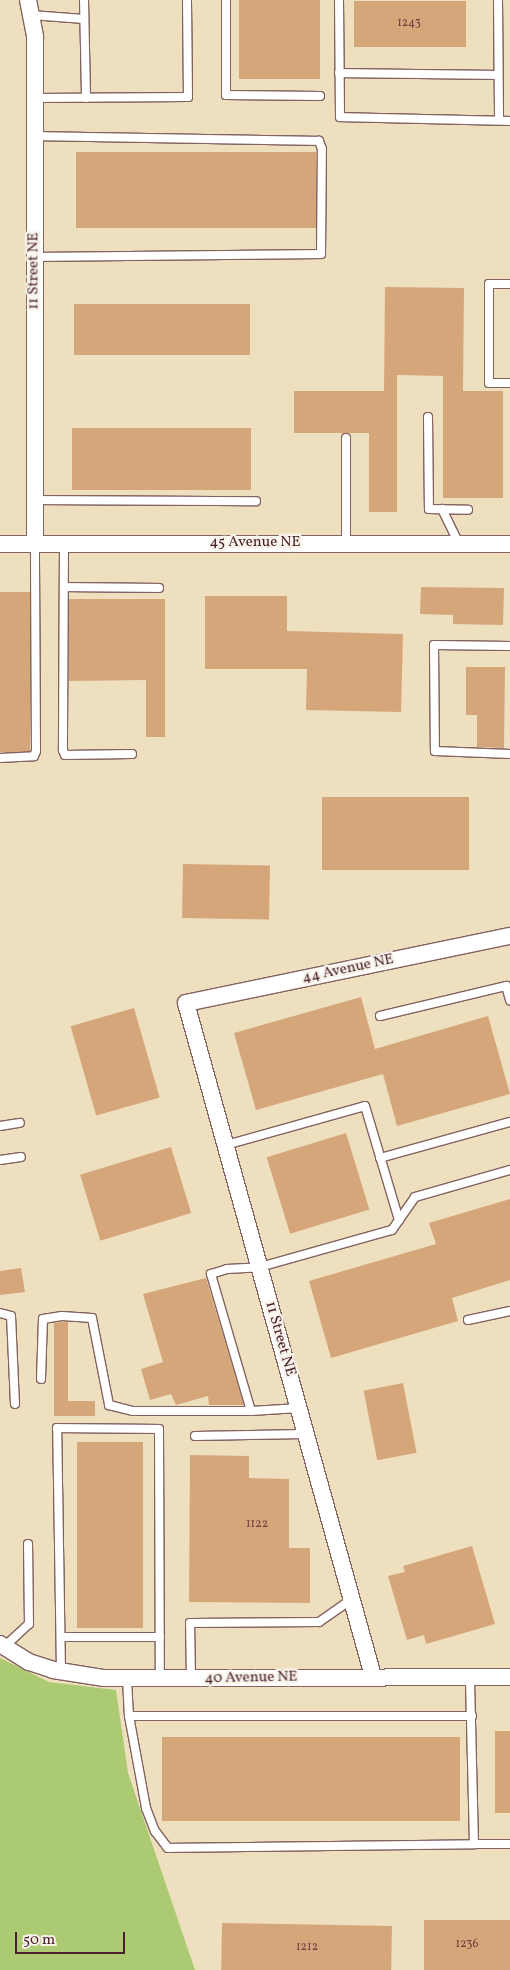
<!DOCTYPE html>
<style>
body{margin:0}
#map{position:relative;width:510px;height:1970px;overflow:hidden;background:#eedfbf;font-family:Vollkorn,serif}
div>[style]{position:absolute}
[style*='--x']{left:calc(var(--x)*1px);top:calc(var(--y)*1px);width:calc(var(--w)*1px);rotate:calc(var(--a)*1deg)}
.green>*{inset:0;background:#acca71}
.building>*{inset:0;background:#d6a67b;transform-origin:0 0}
.roads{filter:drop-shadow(1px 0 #83625f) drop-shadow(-1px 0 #83625f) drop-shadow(0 1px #83625f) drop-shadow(0 -1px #83625f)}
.service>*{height:8px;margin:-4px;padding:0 4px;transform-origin:4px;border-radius:4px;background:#fff}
.minor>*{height:16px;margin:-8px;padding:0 8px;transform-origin:8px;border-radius:8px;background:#fff}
span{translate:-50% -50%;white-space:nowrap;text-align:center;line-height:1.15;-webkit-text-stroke:4.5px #f7f3e8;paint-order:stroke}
.number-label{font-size:12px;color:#6d413f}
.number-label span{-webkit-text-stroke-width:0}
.street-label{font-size:15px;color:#4a1f2b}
.scale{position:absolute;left:15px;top:1932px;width:110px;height:22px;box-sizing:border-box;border:2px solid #4a1f2b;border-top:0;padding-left:6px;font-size:15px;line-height:18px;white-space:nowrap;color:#4a1f2b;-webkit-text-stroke:4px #f7f3e8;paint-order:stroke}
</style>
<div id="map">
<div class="green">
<div style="clip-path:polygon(0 1658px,49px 1682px,116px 1690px,128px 1773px,195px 1970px,0 1970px)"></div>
</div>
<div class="building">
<div style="left:239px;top:0;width:81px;height:79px"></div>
<div style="left:354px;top:1px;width:112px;height:46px"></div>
<div style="left:76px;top:152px;width:240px;height:76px"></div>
<div style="clip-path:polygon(385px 287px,464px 288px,463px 391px,503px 391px,503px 498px,443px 498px,443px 376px,397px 375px,397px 512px,369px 512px,369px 433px,294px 433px,294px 391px,384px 391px)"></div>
<div style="left:74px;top:304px;width:176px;height:51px"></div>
<div style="left:72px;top:428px;width:179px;height:62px"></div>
<div style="clip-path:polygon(421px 587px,504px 588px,503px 625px,453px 624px,453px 615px,420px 614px)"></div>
<div style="left:0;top:592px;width:30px;height:160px"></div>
<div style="clip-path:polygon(205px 596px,287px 596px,287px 631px,403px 634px,401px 712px,306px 710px,307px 669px,205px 669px)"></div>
<div style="clip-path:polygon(69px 599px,165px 599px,165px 737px,146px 737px,146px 680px,69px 681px)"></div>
<div style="clip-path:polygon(466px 667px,505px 667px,504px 748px,477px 747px,477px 715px,466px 715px)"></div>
<div style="left:322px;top:797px;width:147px;height:73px"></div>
<div style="left:183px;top:864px;width:87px;height:54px;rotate:1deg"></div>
<div style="clip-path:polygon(361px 997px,375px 1049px,488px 1016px,510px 1094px,397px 1126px,383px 1074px,256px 1110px,234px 1033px)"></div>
<div style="left:134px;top:1008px;width:93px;height:66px;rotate:74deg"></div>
<div style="left:346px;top:1133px;width:80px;height:83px;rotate:73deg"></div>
<div style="left:171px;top:1147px;width:69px;height:95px;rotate:73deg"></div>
<div style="clip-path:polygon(510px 1199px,510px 1280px,452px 1298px,458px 1321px,331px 1358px,309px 1281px,436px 1244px,429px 1223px)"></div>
<div style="clip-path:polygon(21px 1268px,25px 1292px,0 1295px,0 1271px)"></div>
<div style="clip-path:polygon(206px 1278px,244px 1405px,209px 1405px,208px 1396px,176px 1405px,171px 1394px,150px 1400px,141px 1369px,163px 1362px,143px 1294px)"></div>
<div style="clip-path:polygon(62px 1322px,68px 1322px,68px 1401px,95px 1401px,95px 1416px,54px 1416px,54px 1323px)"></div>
<div style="left:403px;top:1383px;width:71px;height:40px;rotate:79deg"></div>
<div style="left:77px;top:1442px;width:66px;height:186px"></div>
<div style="clip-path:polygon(190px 1455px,249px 1456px,249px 1478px,289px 1479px,289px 1548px,310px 1548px,310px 1603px,189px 1602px)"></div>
<div style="clip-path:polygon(472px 1546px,495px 1624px,426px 1644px,424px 1635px,407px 1640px,388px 1576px,405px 1572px,403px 1566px)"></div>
<div style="left:495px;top:1731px;width:15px;height:82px"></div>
<div style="left:162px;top:1737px;width:298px;height:84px"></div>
<div style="left:424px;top:1920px;width:86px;height:50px"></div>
<div style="left:222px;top:1923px;width:170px;height:47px;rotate:1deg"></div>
</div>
<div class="roads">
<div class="service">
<div style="--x:84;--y:0;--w:98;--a:88.8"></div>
<div style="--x:226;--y:0;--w:95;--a:90"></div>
<div style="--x:226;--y:95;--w:94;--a:0.6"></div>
<div style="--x:339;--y:0;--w:117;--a:89.5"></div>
<div style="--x:340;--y:117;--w:170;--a:1.3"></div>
<div style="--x:498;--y:0;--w:120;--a:89.5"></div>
<div style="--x:31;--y:15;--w:53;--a:4.3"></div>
<div style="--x:339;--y:73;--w:158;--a:0.7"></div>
<div style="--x:35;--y:98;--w:153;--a:-0.4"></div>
<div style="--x:188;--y:97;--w:97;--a:-90.6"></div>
<div style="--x:34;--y:257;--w:287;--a:-0.6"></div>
<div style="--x:321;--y:254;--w:105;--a:-89.5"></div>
<div style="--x:322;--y:149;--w:9;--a:-111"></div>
<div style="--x:319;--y:141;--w:284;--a:-179"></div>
<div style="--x:510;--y:284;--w:21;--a:180"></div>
<div style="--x:489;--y:284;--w:99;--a:90"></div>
<div style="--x:489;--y:383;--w:21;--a:0"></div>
<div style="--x:428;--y:417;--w:92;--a:89.4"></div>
<div style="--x:429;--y:509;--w:39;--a:1"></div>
<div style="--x:35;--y:500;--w:221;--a:0.3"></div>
<div style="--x:442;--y:509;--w:39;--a:64"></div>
<div style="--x:64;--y:543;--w:207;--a:90.3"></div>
<div style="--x:63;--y:750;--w:5;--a:68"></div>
<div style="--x:65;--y:755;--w:67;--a:-0.9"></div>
<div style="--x:346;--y:543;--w:105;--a:-90"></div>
<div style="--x:64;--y:587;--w:95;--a:0.6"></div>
<div style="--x:510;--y:646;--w:76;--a:-179.2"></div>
<div style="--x:434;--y:645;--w:106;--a:89.5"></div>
<div style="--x:435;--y:751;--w:75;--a:2.3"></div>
<div style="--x:0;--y:758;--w:34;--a:-3"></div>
<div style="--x:34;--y:756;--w:5;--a:-68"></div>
<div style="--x:36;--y:751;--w:208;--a:-90.3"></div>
<div style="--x:380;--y:1016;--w:130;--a:-13.4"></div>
<div style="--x:506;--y:986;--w:15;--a:74"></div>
<div style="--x:0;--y:1126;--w:20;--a:-9"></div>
<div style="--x:226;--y:1145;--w:144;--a:-15.7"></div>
<div style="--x:365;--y:1106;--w:119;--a:73.4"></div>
<div style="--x:380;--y:1158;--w:135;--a:-15.5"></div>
<div style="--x:0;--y:1160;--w:21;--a:-8"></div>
<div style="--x:0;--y:1313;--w:11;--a:15"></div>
<div style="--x:11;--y:1316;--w:88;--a:87.4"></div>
<div style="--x:468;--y:1320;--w:43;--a:-12.1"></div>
<div style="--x:41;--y:1379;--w:60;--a:-88.1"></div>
<div style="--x:43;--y:1319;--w:19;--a:-9"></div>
<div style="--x:62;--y:1316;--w:30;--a:4"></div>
<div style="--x:92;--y:1318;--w:89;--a:78.9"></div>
<div style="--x:109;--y:1405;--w:25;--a:14"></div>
<div style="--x:133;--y:1411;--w:118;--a:0"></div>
<div style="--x:299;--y:1408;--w:48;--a:176.4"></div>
<div style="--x:251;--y:1411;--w:143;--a:-106.3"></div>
<div style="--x:211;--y:1274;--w:17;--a:-17"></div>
<div style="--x:227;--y:1269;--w:33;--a:-3"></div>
<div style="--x:260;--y:1267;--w:137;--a:-15.7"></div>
<div style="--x:392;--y:1230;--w:40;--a:-55.1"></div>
<div style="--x:415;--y:1197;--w:99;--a:-15.9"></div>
<div style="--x:195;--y:1436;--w:110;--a:-1"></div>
<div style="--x:61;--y:1637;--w:99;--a:0"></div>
<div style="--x:4;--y:1647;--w:34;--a:-43"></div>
<div style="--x:29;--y:1624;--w:80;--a:-90.7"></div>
<div style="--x:61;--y:1672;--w:244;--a:-90.9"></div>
<div style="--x:57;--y:1428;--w:102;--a:0.6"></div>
<div style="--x:159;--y:1429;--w:250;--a:89.8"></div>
<div style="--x:191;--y:1678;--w:55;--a:-91"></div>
<div style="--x:190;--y:1623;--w:129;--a:-0.4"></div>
<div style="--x:319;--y:1622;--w:40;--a:-34.9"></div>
<div style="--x:127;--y:1679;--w:37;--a:87"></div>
<div style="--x:129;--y:1716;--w:343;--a:0"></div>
<div style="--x:129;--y:1716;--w:94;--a:79.5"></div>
<div style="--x:146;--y:1808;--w:25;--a:69"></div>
<div style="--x:155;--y:1831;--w:21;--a:53"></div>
<div style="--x:168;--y:1848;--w:306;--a:-0.7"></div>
<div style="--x:474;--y:1844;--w:167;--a:-91.4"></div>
<div style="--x:474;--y:1844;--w:36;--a:0"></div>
</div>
<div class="minor">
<div style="--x:28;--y:0;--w:38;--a:79"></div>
<div style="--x:35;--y:37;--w:506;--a:90"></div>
<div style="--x:0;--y:544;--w:510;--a:0"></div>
<div style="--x:0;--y:1644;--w:34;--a:32"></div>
<div style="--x:29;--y:1662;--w:25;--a:18"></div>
<div style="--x:53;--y:1670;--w:52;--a:8.9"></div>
<div style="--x:104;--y:1678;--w:406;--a:-0.1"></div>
<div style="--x:373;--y:1676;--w:698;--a:-105.53"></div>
<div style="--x:186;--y:1003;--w:331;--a:-11.7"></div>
</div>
</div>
<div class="number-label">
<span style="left:409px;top:24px">1243</span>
<span style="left:257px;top:1525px">1122</span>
<span style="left:467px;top:1945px">1236</span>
<span style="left:307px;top:1948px">1212</span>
</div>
<div class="street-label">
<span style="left:34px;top:271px;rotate:-90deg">11 Street NE</span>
<span style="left:255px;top:543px">45 Avenue NE</span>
<span style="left:348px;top:969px;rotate:-12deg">44 Avenue NE</span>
<span style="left:280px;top:1339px;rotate:74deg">11 Street NE</span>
<span style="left:251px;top:1678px;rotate:-1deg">40 Avenue NE</span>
</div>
<div class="scale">50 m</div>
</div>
